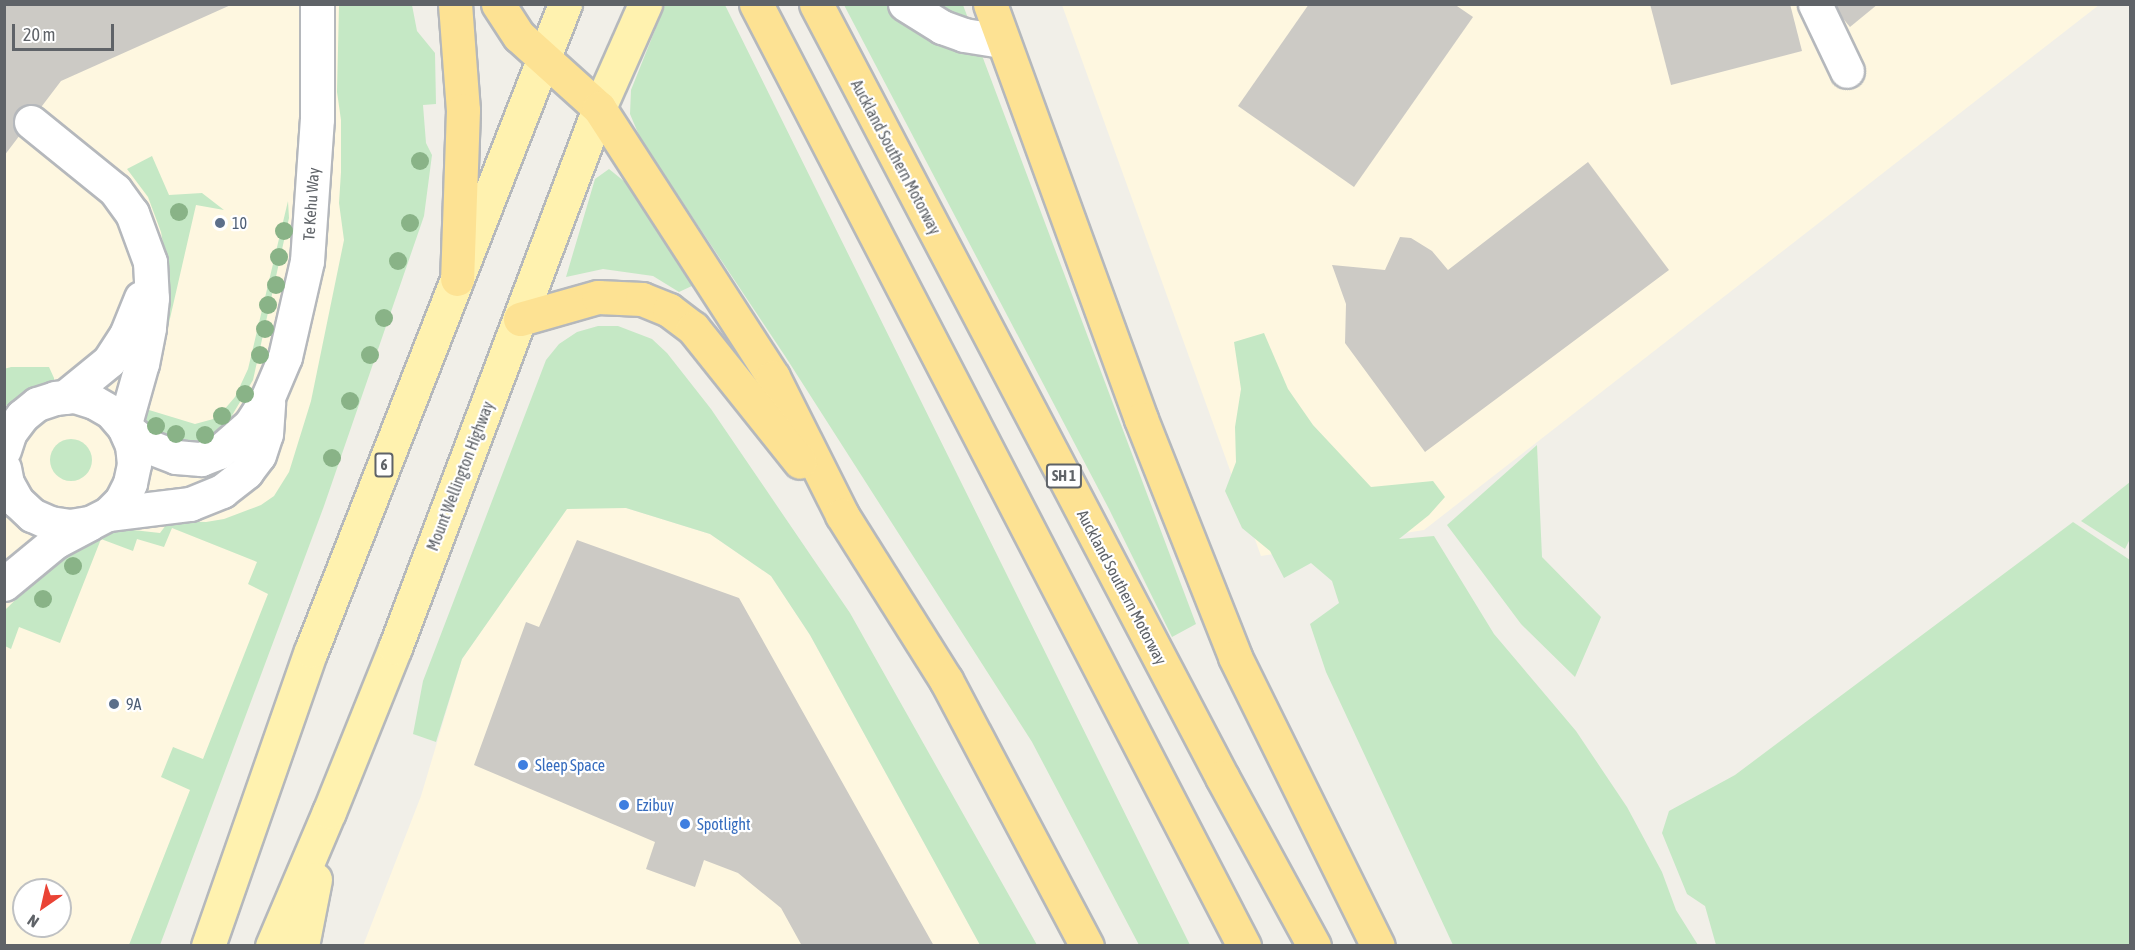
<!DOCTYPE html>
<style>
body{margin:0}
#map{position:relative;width:2135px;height:950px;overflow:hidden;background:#f1efe8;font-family:"Asap Condensed",sans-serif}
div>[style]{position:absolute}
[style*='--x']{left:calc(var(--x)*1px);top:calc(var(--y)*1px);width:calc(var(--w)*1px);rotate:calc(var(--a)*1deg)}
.commercial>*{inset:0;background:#fef7e0}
.green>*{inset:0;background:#c5e8c5}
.round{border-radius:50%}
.building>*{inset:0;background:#cccac5}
.roads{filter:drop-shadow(2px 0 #b5b8bc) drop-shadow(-2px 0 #b5b8bc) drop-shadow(0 2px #b5b8bc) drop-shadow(0 -2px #b5b8bc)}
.minor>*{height:33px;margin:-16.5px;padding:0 16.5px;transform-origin:16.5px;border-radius:16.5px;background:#fff}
.major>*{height:33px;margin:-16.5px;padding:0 16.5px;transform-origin:16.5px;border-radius:16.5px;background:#fff2af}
.highway>*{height:33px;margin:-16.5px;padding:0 16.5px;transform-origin:16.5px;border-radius:16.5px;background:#fde293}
.trees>*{width:18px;height:18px;margin:-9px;border-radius:50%;background:#89b387}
.dots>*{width:16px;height:16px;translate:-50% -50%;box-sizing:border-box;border:3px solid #fff;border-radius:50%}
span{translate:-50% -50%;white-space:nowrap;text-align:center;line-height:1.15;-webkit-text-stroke:4.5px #fff;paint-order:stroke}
.shield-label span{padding:2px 4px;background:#fff;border:2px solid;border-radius:4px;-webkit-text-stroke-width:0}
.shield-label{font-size:15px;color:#5f6368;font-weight:700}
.street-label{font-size:16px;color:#5f6368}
.service-label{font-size:16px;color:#4e5e75}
.left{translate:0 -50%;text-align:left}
.shop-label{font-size:16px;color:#366cbe}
.frame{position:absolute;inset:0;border:6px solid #5f6368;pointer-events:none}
.north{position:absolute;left:12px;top:878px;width:60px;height:60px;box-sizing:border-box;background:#fff;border:2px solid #bfc1c3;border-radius:50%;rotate:214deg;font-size:16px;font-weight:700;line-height:24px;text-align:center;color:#5f6368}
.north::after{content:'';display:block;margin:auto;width:21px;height:27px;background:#ea4335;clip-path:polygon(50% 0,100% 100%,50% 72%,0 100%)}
.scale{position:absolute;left:12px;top:24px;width:102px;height:27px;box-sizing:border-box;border:3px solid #5f6368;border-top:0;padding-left:8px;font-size:18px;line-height:21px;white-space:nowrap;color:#5f6368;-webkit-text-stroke:4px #fff;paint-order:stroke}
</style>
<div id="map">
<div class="commercial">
<div style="clip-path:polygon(evenodd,5px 5px,385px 5px,352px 390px,129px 945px,5px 946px,5px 5px,24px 890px,60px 890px,60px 926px,24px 926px,24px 890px)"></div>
<div style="clip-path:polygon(1062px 5px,2099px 5px,1424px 530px,1261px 556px)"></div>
<div style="clip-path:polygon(567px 508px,626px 508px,710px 534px,771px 576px,810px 635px,980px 945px,363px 946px,421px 796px,462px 659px)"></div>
</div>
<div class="green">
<div style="clip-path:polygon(339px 5px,412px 5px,417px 31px,435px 53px,436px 104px,423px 105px,426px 143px,432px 155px,424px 216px,324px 506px,160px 945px,129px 945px,190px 790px,161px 777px,173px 747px,203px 759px,268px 594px,248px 584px,257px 562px,172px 528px,164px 547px,137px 539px,133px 551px,101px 539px,60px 643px,19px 627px,11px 649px,5px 646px,4px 611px,44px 572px,80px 544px,105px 533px,133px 530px,160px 533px,169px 521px,206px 522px,224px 519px,261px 505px,274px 496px,289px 472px,311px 401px,344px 240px,339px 203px,341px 172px,341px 120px,337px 92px)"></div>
<div style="clip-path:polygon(665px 5px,725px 5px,1190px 945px,1139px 945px,1032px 742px,785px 356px,641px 140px,630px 114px,631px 90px)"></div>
<div style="clip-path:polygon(844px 5px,963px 5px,1196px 624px,1172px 637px,1109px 509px)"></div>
<div style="clip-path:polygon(152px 156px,169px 195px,202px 193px,224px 210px,196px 205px,149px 410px,195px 424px,217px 418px,235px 397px,248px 369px,288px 201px,289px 218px,253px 380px,224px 429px,210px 438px,183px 445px,140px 427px,167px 295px,166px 260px,161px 232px,148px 197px,127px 169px)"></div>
<div style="clip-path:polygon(609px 169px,625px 182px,694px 285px,679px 292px,653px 276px,603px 269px,566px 277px,595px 179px)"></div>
<div style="clip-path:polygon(598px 326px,618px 326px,652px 339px,667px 353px,711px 409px,850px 613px,1037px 945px,980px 945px,810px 635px,771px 576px,710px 534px,626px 508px,567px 509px,462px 659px,436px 742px,413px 734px,423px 681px,546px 360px,559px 344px,577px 332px)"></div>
<div style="clip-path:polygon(1264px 333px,1288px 389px,1313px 425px,1371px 487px,1433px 481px,1445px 497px,1429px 515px,1399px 539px,1434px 536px,1494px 634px,1576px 731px,1627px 807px,1662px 872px,1676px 910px,1698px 945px,1453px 945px,1326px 672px,1310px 624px,1339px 603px,1332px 581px,1311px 563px,1284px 578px,1270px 551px,1242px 528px,1225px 491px,1236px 462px,1235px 427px,1241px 389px,1234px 342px)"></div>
<div style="clip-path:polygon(11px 367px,49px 367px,54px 378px,54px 385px,15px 407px,5px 405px,4px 369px)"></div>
<div class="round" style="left:50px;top:439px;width:42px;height:42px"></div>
<div style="clip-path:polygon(1537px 445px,1542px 557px,1601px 617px,1575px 677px,1521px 624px,1447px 525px)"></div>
<div style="clip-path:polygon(2130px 482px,2130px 539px,2125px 549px,2081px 521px)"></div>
<div style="clip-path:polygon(2073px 522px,2130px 560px,2130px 945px,1716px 945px,1705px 906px,1687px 894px,1662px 833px,1669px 811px,1735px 775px)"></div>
</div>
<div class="building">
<div style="clip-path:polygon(4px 4px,233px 4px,61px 81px,4px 156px)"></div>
<div style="clip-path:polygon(1309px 4px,1454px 4px,1473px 17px,1354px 187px,1238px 106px)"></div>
<div style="clip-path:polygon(1650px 4px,1790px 4px,1802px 51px,1671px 85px)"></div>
<div style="clip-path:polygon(1831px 4px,1878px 4px,1850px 27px)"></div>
<div style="clip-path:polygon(1588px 162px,1669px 270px,1425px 452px,1345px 343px,1346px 304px,1332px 265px,1385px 270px,1400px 237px,1411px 238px,1432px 251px,1448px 270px)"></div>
<div style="clip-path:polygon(577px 540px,739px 598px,934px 946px,802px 946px,781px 908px,738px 873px,704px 860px,695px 887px,646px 869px,655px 842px,474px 765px,526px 622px,539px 627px)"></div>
</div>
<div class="roads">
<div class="minor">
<div style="--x:905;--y:4;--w:44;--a:31.9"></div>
<div style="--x:942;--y:27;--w:23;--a:20"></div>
<div style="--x:964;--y:35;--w:38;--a:9"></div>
<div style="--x:1815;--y:4;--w:74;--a:64.5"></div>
<div style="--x:31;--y:122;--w:108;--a:39"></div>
<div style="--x:115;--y:190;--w:29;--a:54"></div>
<div style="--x:132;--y:213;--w:52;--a:69.8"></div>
<div style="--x:150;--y:262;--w:36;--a:87"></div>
<div style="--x:152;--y:298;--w:30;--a:96"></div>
<div style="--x:149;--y:328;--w:36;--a:101"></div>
<div style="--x:142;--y:363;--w:66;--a:105.7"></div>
<div style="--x:65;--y:397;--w:57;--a:-39.3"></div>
<div style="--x:109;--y:361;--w:31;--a:-57"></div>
<div style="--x:126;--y:335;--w:40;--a:-68"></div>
<div style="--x:4;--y:450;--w:19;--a:-72"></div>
<div style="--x:10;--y:432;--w:20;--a:-53"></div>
<div style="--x:22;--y:416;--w:19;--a:-39"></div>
<div style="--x:37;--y:404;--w:19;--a:-18"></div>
<div style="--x:55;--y:398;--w:20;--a:-6"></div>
<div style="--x:75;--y:396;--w:20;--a:18"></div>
<div style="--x:94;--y:402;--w:20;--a:30"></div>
<div style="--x:111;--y:412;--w:20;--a:49"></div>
<div style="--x:124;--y:427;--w:33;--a:38"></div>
<div style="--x:150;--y:447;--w:28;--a:21"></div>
<div style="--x:176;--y:457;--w:25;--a:5"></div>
<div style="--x:201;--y:459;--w:19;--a:-21"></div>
<div style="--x:219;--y:452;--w:41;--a:-41.1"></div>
<div style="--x:250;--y:425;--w:33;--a:-57"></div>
<div style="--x:268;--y:397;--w:43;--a:-67"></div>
<div style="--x:285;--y:357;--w:98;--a:-77.1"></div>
<div style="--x:307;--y:261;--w:142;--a:-86"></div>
<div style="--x:317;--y:119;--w:115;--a:-90"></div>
<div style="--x:4;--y:468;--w:15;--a:79"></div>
<div style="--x:7;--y:483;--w:21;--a:61"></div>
<div style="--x:17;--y:501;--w:21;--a:43"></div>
<div style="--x:32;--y:515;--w:20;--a:24"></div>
<div style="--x:50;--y:523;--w:20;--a:9"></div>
<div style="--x:70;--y:526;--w:20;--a:-9"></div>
<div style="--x:90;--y:523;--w:20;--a:-27"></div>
<div style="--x:108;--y:514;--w:18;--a:-45"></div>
<div style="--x:121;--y:501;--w:20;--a:-63"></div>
<div style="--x:130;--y:483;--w:19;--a:-78"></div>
<div style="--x:134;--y:464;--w:19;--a:-96"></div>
<div style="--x:132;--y:445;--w:20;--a:-114"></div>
<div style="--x:108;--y:514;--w:83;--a:-7"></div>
<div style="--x:190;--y:504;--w:35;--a:-22"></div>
<div style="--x:222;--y:491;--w:31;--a:-38"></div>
<div style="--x:246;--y:472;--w:21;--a:-53"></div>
<div style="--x:259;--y:455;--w:22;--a:-72"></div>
<div style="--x:266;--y:434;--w:32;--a:-86"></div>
<div style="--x:4;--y:584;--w:66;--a:-39.5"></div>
<div style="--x:55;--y:542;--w:38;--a:-28"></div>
</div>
<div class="major">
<div style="--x:208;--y:946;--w:312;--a:-70.8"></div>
<div style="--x:311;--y:651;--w:695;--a:-68.57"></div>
<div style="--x:272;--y:946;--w:146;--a:-67"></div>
<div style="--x:329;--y:812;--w:177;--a:-68.1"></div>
<div style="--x:395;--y:648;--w:577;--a:-69.3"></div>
<div style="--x:599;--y:108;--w:114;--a:-66.1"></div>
<div style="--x:302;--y:946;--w:68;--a:-79"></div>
</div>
<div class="highway">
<div style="--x:455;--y:4;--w:106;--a:85.7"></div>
<div style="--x:463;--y:110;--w:169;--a:92"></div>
<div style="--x:498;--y:4;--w:38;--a:57"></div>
<div style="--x:519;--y:36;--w:108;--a:42"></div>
<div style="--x:599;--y:108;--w:320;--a:57.1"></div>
<div style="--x:773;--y:377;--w:154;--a:63.4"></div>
<div style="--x:842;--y:515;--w:195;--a:57.8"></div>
<div style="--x:946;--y:680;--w:301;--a:62.1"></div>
<div style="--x:756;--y:4;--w:1061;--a:62.61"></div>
<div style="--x:816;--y:4;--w:873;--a:62.29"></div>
<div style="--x:1222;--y:777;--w:192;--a:61.4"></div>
<div style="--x:990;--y:4;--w:442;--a:70"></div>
<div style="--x:1141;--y:419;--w:256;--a:68.4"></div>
<div style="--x:1235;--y:657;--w:322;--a:63.7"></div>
<div style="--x:520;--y:319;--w:81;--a:-15.8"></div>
<div style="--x:598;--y:297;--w:44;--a:2.6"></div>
<div style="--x:642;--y:299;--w:29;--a:22"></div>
<div style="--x:669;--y:310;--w:30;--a:37"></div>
<div style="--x:693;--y:328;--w:171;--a:51.4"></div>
</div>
</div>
<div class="trees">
<div style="left:420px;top:161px"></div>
<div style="left:179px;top:212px"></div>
<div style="left:410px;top:223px"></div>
<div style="left:284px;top:231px"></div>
<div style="left:279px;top:257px"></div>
<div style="left:398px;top:261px"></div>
<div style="left:276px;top:285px"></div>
<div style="left:268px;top:305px"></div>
<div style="left:384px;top:318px"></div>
<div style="left:265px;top:329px"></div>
<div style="left:260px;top:355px"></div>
<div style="left:370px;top:355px"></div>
<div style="left:245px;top:394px"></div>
<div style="left:350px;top:401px"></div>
<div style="left:222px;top:416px"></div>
<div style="left:156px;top:426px"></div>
<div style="left:176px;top:434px"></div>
<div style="left:205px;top:435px"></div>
<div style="left:332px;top:458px"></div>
<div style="left:73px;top:566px"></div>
<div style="left:43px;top:599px"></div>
</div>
<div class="dots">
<div style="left:220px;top:223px;background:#5c6f8a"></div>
<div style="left:114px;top:704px;background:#5c6f8a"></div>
<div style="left:523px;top:765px;background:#3f7fe0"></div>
<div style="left:624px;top:805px;background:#3f7fe0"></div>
<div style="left:685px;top:824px;background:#3f7fe0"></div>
</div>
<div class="shield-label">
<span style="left:384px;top:465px">6</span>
<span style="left:1064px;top:476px">SH 1</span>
</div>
<div class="street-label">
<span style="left:896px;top:157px;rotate:62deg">Auckland Southern Motorway</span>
<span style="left:311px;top:204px;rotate:-86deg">Te Kehu Way</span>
<span style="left:460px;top:476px;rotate:-69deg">Mount Wellington Highway</span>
<span style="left:1122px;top:587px;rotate:62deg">Auckland Southern Motorway</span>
</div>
<div class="service-label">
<span class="left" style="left:232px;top:223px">10</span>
<span class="left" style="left:126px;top:704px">9A</span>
</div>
<div class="shop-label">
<span class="left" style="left:535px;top:765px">Sleep Space</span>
<span class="left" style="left:636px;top:805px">Ezibuy</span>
<span class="left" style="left:697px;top:824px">Spotlight</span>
</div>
<div class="frame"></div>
<div class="north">N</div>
<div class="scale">20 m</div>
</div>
